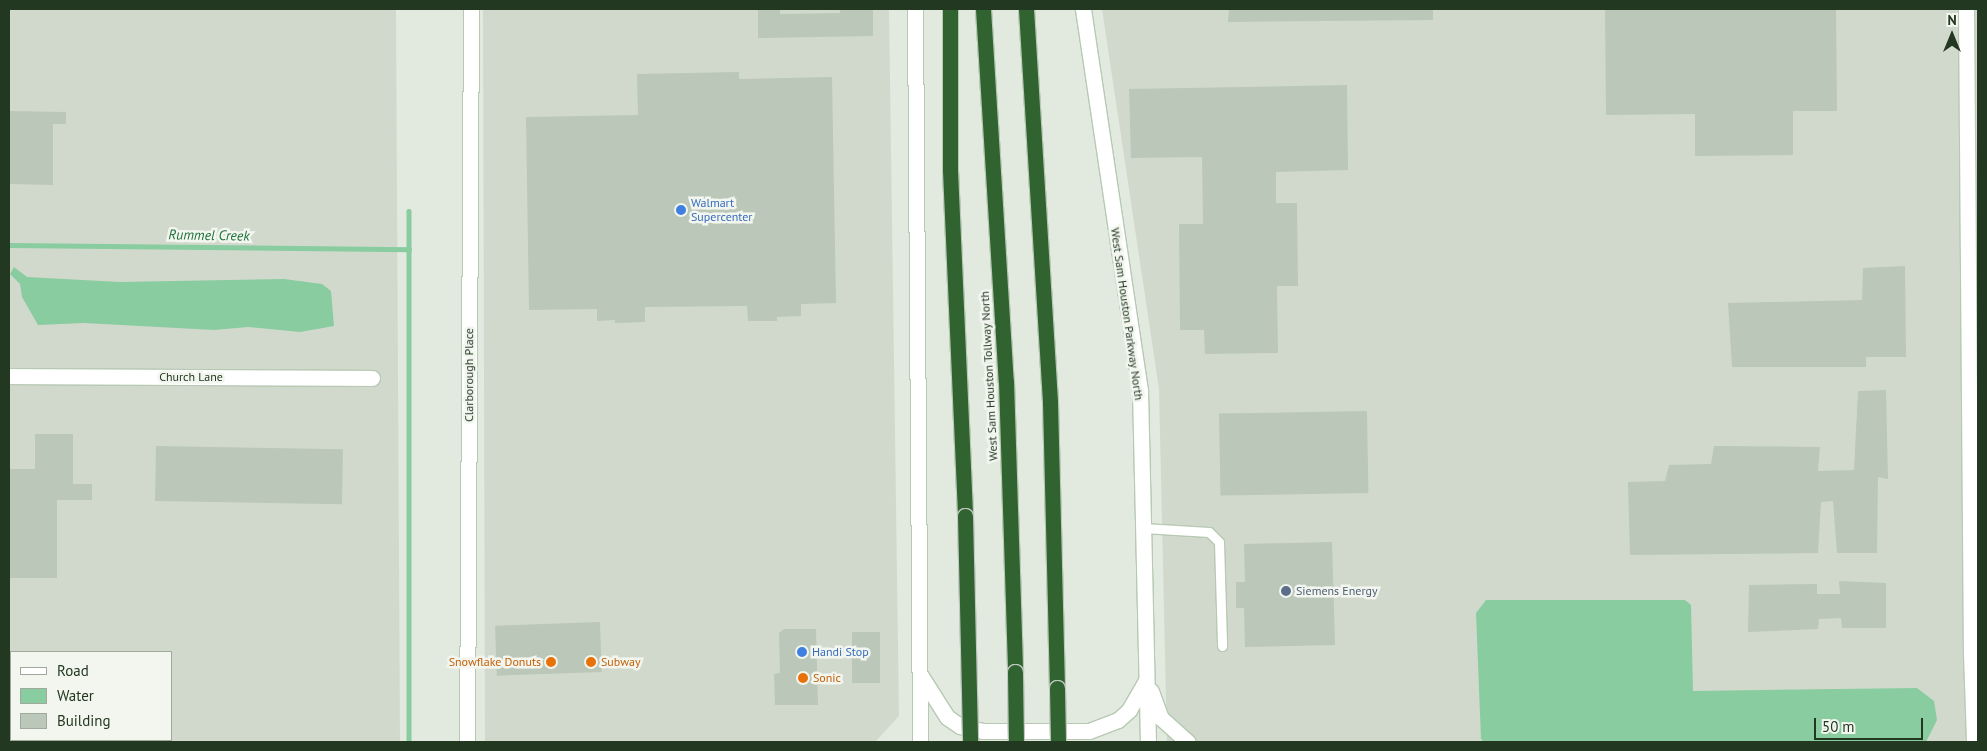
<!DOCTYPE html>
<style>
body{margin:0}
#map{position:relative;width:1987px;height:751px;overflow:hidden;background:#e2e9df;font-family:"PT Sans",sans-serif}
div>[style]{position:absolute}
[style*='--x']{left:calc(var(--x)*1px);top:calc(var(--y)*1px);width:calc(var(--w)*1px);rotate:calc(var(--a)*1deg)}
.built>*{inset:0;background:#d1d9cd}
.water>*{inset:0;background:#89cc9f}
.stream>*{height:4.5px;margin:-2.25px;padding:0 2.25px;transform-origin:2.25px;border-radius:2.25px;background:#89cc9f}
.building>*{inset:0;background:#bbc7b8;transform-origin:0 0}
.roads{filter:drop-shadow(1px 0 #b7c9b3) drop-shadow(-1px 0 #b7c9b3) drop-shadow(0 1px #b7c9b3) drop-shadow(0 -1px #b7c9b3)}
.service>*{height:9px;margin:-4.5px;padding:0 4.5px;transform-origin:4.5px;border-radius:4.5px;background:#fff}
.minor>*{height:15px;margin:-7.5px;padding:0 7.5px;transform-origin:7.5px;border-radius:7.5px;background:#fff}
.secondary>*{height:15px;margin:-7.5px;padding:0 7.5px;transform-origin:7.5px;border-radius:7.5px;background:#fff}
.motorway>*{height:15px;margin:-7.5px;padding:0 7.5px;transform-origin:7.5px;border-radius:7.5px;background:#30632f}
.bridges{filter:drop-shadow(1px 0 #c1c7c1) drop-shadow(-1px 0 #c1c7c1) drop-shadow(0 1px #c1c7c1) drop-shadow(0 -1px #c1c7c1)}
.motorway-bridge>*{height:15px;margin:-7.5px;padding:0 7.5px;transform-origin:7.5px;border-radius:7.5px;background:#30632f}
.dots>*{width:14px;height:14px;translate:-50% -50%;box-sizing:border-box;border:2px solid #f2f6ef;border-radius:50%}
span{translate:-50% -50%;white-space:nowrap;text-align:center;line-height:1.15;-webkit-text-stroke:5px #f2f6ef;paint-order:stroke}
.shop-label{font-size:12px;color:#366cbe}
.left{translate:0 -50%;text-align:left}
.street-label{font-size:12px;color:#233821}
.service-label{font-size:12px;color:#4e5e75}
.food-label{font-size:12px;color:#c56008}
.right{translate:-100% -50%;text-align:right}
.water-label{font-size:14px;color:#1f713a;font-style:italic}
.frame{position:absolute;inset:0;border:10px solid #233821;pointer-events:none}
.legend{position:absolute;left:10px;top:651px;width:162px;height:90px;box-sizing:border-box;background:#f2f6ef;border:1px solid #9faa9d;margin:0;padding:6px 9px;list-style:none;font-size:15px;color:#233821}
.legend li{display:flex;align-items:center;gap:10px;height:25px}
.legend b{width:25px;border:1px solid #9faa9d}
.north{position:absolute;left:1927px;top:10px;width:50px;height:50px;-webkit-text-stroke:4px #f2f6ef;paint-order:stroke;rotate:0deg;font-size:14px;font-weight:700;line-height:20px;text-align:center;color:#233821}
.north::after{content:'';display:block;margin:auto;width:18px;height:22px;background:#233821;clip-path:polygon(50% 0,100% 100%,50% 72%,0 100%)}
.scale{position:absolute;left:1814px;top:718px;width:109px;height:22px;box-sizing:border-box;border:2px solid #233821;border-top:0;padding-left:6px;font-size:15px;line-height:18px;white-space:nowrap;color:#233821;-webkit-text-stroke:4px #f2f6ef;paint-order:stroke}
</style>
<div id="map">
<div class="built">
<div style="clip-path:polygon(evenodd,9px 9px,396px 9px,400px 742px,9px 742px,9px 9px,11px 652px,171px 652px,171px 740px,11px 740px,11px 652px)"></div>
<div style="clip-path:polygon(483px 9px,889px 9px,899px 716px,875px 742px,485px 742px)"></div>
<div style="clip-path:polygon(1102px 9px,1978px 9px,1978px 742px,1167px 742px,1159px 389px)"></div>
</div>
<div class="water">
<div style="clip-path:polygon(14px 267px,27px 277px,120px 282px,284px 279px,322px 284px,331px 291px,334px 326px,300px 332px,248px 327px,214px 330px,84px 323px,38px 325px,22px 297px,20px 284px,10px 274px)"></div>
<div style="clip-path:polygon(1486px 600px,1685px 600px,1691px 605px,1693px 691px,1917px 688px,1934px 701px,1937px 720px,1926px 742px,1484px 742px,1481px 739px,1476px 613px)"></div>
</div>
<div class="stream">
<div style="--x:409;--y:211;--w:531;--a:90"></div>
<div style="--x:9;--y:245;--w:400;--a:0.6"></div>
</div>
<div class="building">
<div style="clip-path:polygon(758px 9px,780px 9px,780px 14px,840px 13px,840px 9px,873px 9px,873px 36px,758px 38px)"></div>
<div style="clip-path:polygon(1229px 9px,1433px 9px,1433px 20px,1228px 22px)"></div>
<div style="clip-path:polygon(1605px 9px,1836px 9px,1837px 111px,1793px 111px,1793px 155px,1695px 156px,1695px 114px,1606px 115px)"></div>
<div style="clip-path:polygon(739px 72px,739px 79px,832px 77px,836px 303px,801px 304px,801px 316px,777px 317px,777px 321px,748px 321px,747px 306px,645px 307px,645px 322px,615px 323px,615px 320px,597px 321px,597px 309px,529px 310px,526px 117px,638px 115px,637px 74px)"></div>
<div style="clip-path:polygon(1347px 85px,1348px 170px,1276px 172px,1276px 203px,1297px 203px,1298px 286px,1277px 286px,1278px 353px,1205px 354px,1204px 330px,1180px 330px,1179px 224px,1203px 224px,1202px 157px,1131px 158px,1129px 89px)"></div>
<div style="clip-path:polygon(9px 111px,66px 112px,66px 124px,53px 124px,53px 185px,9px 184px)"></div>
<div style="clip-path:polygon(1905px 266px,1906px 357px,1866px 357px,1866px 367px,1732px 367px,1728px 303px,1862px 300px,1863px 268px)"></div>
<div style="clip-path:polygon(1886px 390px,1888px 479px,1878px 477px,1877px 553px,1837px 553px,1833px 501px,1821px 502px,1818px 553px,1630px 555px,1628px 482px,1665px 481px,1669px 465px,1711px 464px,1714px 446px,1820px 447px,1818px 471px,1854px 470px,1858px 391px)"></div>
<div style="left:1367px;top:411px;width:82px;height:148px;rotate:89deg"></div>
<div style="clip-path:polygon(35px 434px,73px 434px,73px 484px,92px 484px,92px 500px,57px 500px,57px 578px,9px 578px,9px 469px,35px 469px)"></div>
<div style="left:156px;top:446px;width:187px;height:55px;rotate:1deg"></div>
<div style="clip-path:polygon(1332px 542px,1335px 645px,1245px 647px,1244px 608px,1236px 608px,1236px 582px,1245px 582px,1244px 544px)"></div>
<div style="clip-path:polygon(1839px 581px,1886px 583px,1886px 628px,1842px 628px,1841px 618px,1819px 619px,1818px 629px,1748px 632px,1749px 585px,1817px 584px,1817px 594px,1840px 594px)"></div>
<div style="left:600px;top:622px;width:50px;height:105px;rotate:88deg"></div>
<div style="clip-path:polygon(784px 629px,816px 629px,818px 705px,775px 705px,774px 674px,780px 673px,779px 633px)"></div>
<div style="left:852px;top:632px;width:28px;height:51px"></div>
</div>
<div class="roads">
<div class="service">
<div style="--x:1143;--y:528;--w:66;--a:3.5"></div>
<div style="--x:1209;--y:532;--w:14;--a:45"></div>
<div style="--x:1219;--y:542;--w:104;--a:88.3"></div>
</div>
<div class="minor">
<div style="--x:1966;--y:9;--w:645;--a:89.56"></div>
<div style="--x:1971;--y:654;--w:88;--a:88"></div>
<div style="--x:9;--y:376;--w:363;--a:0.3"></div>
<div style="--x:467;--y:742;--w:733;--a:-89.69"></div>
</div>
<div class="secondary">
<div style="--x:915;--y:9;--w:733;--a:89.61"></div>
<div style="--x:1083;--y:9;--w:385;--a:81.5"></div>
<div style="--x:1140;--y:390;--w:352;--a:88.7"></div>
<div style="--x:921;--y:676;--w:49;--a:57.6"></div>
<div style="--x:947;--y:717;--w:16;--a:35"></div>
<div style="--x:960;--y:726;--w:24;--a:12"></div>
<div style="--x:983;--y:731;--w:106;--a:0"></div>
<div style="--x:1089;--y:731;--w:31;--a:-21"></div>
<div style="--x:1118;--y:720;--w:15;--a:-42"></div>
<div style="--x:1129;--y:710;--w:34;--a:-60"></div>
<div style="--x:1151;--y:691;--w:29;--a:70"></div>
<div style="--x:1161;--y:718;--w:36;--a:42"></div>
</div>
<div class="motorway">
<div style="--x:950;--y:9;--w:161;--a:90"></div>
<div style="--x:950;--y:170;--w:346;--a:87.5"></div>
<div style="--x:983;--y:9;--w:373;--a:86.5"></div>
<div style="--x:1006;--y:381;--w:291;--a:88.2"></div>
<div style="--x:1026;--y:9;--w:394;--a:86.5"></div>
<div style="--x:1050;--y:402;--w:286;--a:88.6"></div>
</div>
</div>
<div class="bridges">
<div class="motorway-bridge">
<div style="--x:965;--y:516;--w:226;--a:88.7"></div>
<div style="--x:1015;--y:672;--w:70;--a:89.2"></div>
<div style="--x:1057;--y:688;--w:54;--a:88.9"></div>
</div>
</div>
<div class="dots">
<div style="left:681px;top:210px;background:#3f7fe0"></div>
<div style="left:1286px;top:591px;background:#5c6f8a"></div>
<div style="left:802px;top:652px;background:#3f7fe0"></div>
<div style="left:551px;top:662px;background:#e8710a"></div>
<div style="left:591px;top:662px;background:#e8710a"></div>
<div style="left:803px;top:678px;background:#e8710a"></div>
</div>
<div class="shop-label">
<span class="left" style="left:691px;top:210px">Walmart<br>Supercenter</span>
<span class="left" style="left:812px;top:652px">Handi Stop</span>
</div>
<div class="street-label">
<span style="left:1127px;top:314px;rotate:82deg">West Sam Houston Parkway North</span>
<span style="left:469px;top:375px;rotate:-90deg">Clarborough Place</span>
<span style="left:989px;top:376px;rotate:-93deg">West Sam Houston Tollway North</span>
<span style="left:191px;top:377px">Church Lane</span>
</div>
<div class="service-label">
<span class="left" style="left:1296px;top:591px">Siemens Energy</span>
</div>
<div class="food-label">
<span class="right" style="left:541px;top:662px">Snowflake Donuts</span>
<span class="left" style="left:601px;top:662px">Subway</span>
<span class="left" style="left:813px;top:678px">Sonic</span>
</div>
<div class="water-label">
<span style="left:209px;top:235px;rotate:1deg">Rummel Creek</span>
</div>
<div class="frame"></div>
<ul class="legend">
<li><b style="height:6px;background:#fff"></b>Road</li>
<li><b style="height:14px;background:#89cc9f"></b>Water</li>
<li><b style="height:14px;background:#bbc7b8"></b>Building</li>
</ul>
<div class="north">N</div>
<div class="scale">50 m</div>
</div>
